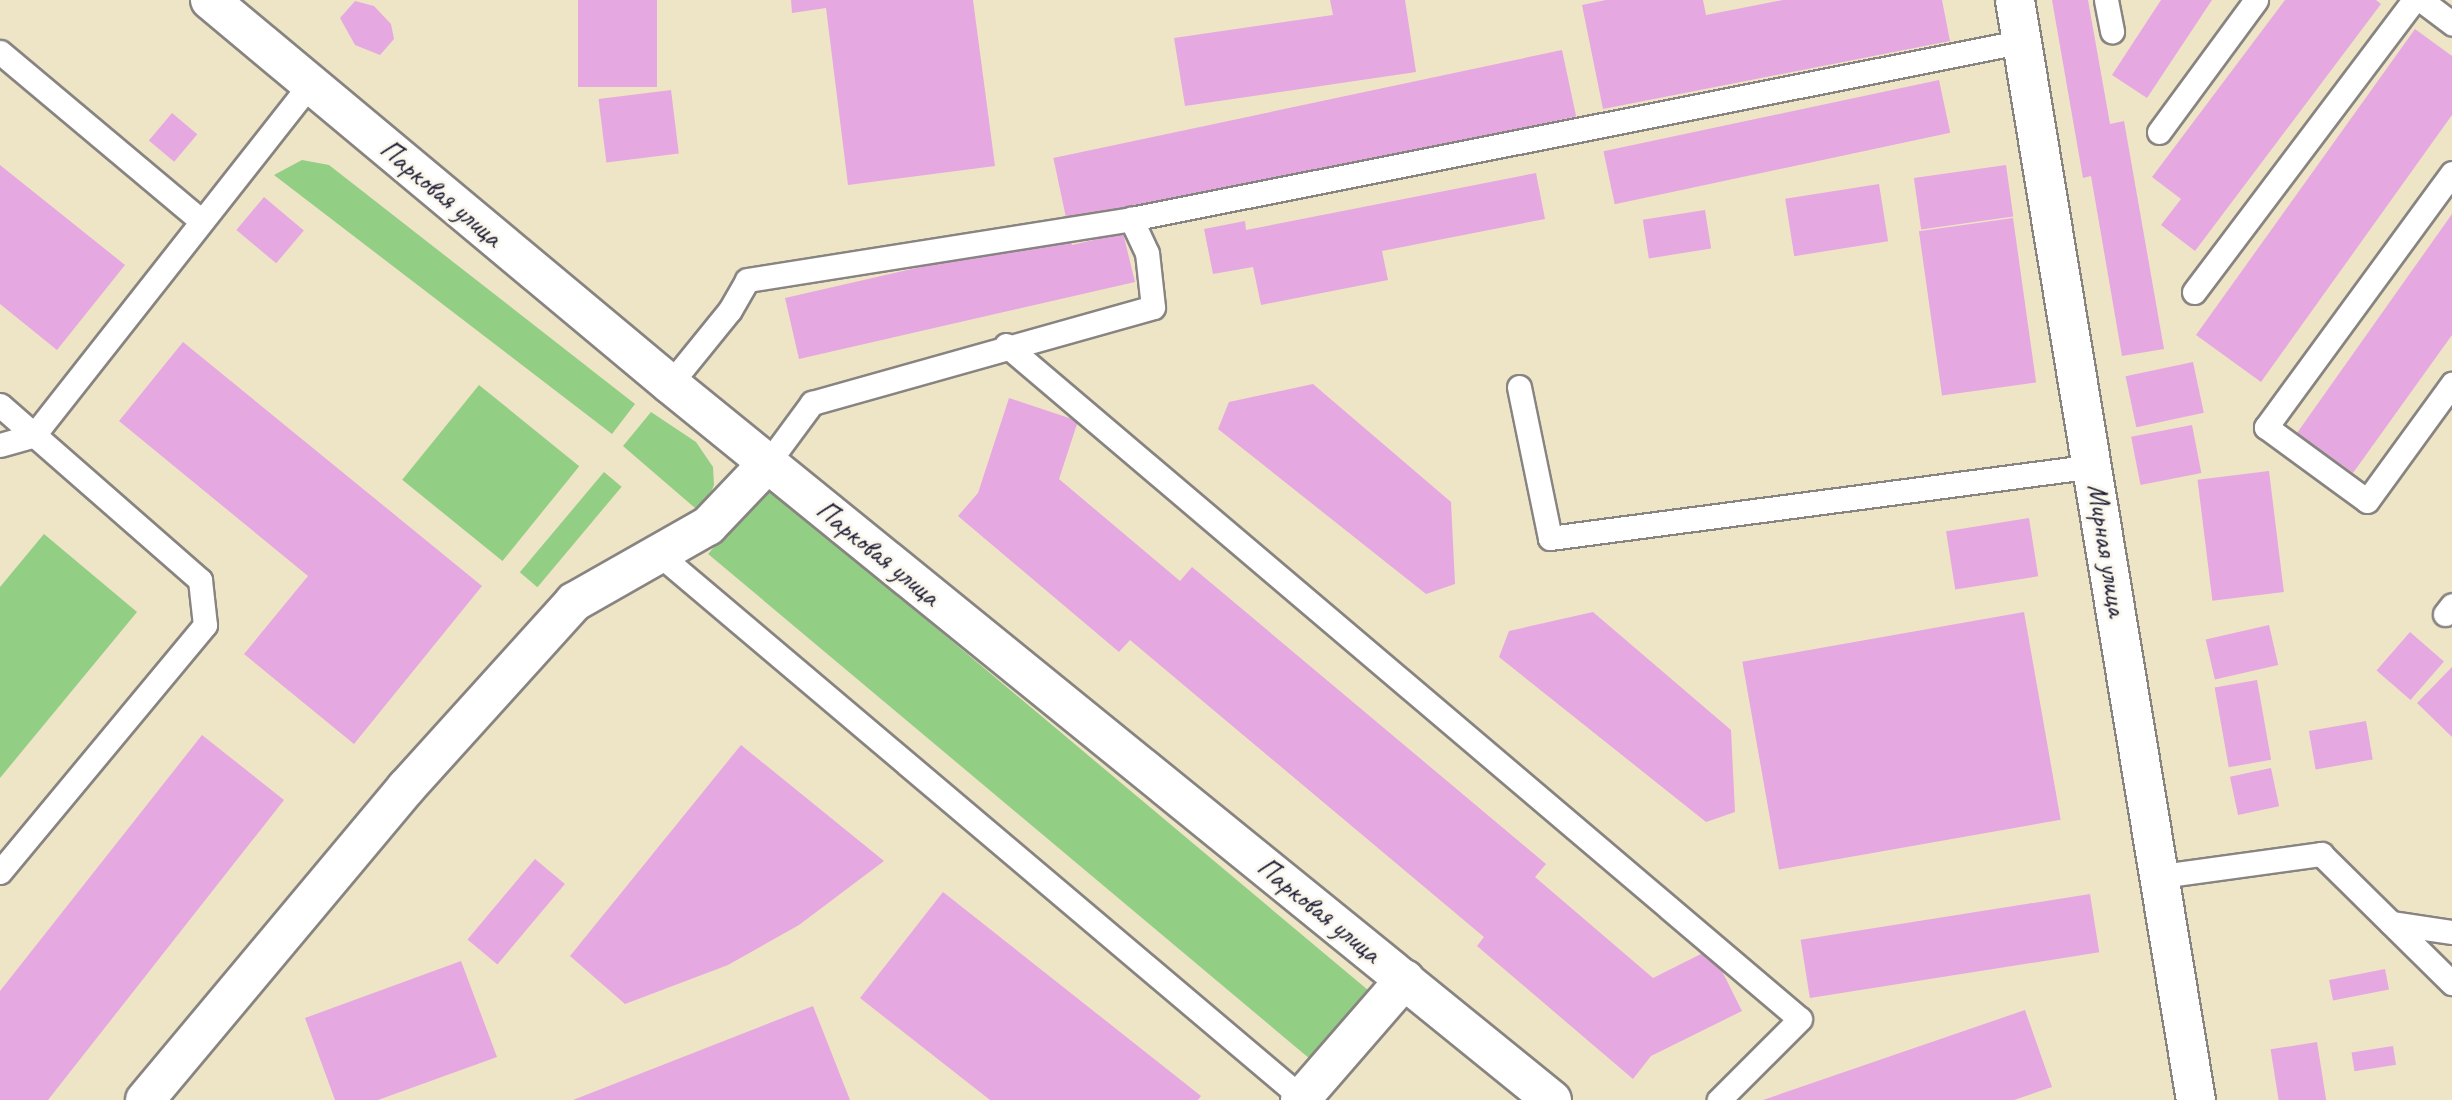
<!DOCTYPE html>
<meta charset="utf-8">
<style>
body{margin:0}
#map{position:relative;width:2452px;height:1100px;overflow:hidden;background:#eee5c7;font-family:Caveat,sans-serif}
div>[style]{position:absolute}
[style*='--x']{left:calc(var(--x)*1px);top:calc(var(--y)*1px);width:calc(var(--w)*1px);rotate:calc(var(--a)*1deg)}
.green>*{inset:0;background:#92ce83;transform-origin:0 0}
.building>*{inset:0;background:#e6a8e0;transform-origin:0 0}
.roads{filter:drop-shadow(2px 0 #888481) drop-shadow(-2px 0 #888481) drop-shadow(0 2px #888481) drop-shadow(0 -2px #888481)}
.service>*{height:23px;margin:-11.5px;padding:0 11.5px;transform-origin:11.5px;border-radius:11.5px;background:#fff}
.minor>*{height:38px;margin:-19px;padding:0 19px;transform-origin:19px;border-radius:19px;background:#fff}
span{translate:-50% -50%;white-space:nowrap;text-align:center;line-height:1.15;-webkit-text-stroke:6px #fbf7ec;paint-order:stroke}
.street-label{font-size:28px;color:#22223b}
</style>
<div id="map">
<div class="green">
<div style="clip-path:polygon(302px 160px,329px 165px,635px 404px,612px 434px,274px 175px)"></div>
<div style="left:479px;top:385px;width:129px;height:122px;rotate:39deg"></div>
<div style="clip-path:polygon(651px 412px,696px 442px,713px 467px,714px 485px,702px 514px,623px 446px)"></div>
<div style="left:604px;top:472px;width:23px;height:131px;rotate:40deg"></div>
<div style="left:766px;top:485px;width:792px;height:90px;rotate:40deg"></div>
<div style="clip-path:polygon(44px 534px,137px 612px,0 778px,0 587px)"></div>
</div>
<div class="building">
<div style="left:578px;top:0;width:79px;height:87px"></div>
<div style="clip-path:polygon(791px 0,973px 0,995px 166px,848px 185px,826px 8px,792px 13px)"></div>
<div style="clip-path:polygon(1330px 0,1405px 0,1416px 72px,1185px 106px,1174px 38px,1333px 15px)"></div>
<div style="clip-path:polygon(1606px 0,1703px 0,1706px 15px,1783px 0,1942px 0,1950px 41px,1603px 109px,1582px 5px)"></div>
<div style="clip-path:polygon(2052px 0,2088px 0,2110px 124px,2124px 121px,2164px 349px,2122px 356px,2091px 176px,2083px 178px)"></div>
<div style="clip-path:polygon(2161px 0,2212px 0,2147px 98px,2112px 75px)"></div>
<div style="clip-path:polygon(2285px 0,2376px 0,2381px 4px,2195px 251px,2161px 225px,2181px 199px,2152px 177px)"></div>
<div style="clip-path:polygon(355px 1px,374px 6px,391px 24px,394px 39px,380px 55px,355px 45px,340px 18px)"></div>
<div style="clip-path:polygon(2415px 29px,2452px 56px,2452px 115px,2261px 382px,2196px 335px)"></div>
<div style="left:1562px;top:50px;width:68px;height:520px;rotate:78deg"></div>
<div style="left:1939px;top:80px;width:54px;height:343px;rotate:78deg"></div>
<div style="left:671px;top:90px;width:64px;height:73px;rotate:83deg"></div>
<div style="left:172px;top:113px;width:33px;height:36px;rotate:40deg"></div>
<div style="clip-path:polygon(0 165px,125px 265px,57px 350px,0 304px)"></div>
<div style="left:2006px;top:165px;width:52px;height:93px;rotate:82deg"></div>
<div style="clip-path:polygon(1536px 173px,1545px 219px,1382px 251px,1388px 280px,1261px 305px,1253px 267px,1213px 274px,1204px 229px,1245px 221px,1246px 230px)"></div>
<div style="left:1879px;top:184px;width:58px;height:95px;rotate:81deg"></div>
<div style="left:264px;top:197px;width:52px;height:43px;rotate:40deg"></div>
<div style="left:1705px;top:210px;width:39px;height:63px;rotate:81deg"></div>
<div style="clip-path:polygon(2452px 214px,2452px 335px,2353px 473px,2297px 433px)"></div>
<div style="left:2013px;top:218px;width:166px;height:95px;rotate:82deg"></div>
<div style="clip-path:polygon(1069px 233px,1072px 245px,1123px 233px,1135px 282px,799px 359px,785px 298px)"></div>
<div style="clip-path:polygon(183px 342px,482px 586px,354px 744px,244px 654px,308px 576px,119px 421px)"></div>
<div style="left:2193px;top:362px;width:52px;height:69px;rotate:78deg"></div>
<div style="clip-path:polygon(1313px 384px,1451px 502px,1455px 584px,1426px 594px,1218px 429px,1229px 402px)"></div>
<div style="clip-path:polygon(1009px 398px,1078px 421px,1059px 479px,1180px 581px,1192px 567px,1546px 864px,1535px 877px,1653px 978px,1711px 949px,1742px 1011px,1651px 1056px,1633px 1079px,1477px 946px,1484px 937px,1130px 640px,1119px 652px,958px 516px,978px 493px)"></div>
<div style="left:2192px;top:425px;width:49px;height:62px;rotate:79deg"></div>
<div style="left:2269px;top:471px;width:122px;height:72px;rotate:83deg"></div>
<div style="left:2029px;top:518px;width:59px;height:84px;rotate:81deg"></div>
<div style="clip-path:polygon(1593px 612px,1731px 730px,1735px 812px,1706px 822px,1499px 657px,1509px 631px)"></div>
<div style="left:2024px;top:612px;width:211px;height:286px;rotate:80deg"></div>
<div style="left:2269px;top:625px;width:41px;height:65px;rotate:77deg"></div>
<div style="left:2410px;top:632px;width:45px;height:51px;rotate:41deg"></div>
<div style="clip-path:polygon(2452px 667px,2452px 737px,2417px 703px)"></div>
<div style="left:2257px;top:680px;width:81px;height:43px;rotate:80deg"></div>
<div style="left:2366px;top:721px;width:39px;height:58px;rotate:80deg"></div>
<div style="clip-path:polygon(202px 735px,284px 800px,48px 1100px,0 1100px,0 991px)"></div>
<div style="clip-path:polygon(741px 745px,884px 861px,799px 925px,728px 965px,625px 1004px,570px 956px)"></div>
<div style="left:2271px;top:768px;width:39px;height:42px;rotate:78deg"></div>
<div style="left:535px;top:859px;width:39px;height:105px;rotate:40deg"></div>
<div style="clip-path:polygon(943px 892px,1201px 1096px,1198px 1100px,990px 1100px,860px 998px)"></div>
<div style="left:2090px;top:894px;width:59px;height:293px;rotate:81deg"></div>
<div style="clip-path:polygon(461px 961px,497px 1057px,378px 1100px,335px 1100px,305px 1018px)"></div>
<div style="left:2385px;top:969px;width:21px;height:57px;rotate:79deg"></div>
<div style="clip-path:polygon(813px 1006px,850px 1100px,573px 1100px)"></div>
<div style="clip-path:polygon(2025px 1010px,2052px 1087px,2014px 1100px,1763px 1100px)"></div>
<div style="left:2317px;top:1042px;width:59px;height:47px;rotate:81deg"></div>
<div style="left:2393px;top:1046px;width:19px;height:42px;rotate:81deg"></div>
</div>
<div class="roads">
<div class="service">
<div style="--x:2106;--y:0;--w:32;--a:79"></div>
<div style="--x:2421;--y:0;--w:39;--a:37"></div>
<div style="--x:0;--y:52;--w:261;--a:40"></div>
<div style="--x:2159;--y:132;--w:164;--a:-53.7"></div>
<div style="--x:2452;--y:173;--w:315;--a:126.2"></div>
<div style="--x:2266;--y:427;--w:125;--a:36.2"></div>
<div style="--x:2367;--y:501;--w:145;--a:-54"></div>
<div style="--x:2194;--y:292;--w:366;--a:-53"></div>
<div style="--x:1006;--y:345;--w:1041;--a:40.33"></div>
<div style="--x:1800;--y:1019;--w:115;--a:135"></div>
<div style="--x:670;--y:384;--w:95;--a:-51"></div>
<div style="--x:730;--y:310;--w:34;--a:-60"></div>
<div style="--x:747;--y:280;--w:389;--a:-9"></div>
<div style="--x:1519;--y:387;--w:154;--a:78.4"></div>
<div style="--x:1550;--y:538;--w:549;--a:-7.54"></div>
<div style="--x:0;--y:405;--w:266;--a:41.2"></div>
<div style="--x:200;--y:580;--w:45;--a:83.7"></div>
<div style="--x:205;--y:625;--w:321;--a:129.7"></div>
<div style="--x:0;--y:445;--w:35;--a:-16"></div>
<div style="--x:34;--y:435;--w:447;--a:-51.8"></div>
<div style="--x:767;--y:464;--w:76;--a:-53.6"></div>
<div style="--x:812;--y:403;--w:354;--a:-15.7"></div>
<div style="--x:1153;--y:307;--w:54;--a:-96.3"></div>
<div style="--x:1147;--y:253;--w:38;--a:-115"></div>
<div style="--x:1131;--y:219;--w:911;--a:-11.27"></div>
<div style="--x:660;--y:555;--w:841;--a:40.22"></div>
<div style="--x:2445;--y:614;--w:11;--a:-52"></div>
<div style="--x:2161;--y:876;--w:162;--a:-7.8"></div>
<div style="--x:2321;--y:854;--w:184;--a:44.6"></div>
<div style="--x:2391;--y:923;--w:62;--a:8.4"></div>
</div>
<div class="minor">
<div style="--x:210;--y:0;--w:599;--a:39.85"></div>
<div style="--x:670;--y:384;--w:1136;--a:39.07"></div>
<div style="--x:2015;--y:0;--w:1115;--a:80.66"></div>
<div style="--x:145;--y:1100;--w:407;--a:-50.1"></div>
<div style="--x:406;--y:788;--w:251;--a:-47.9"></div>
<div style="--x:574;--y:602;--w:154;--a:-29.6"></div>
<div style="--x:708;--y:526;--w:86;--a:-46.4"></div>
<div style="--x:1300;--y:1100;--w:160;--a:-49"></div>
</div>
</div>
<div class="street-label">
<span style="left:441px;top:193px;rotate:40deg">Парковая улица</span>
<span style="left:2107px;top:550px;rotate:81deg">Мирная улица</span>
<span style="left:878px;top:553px;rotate:39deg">Парковая улица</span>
<span style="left:1319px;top:910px;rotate:39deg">Парковая улица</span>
</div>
</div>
